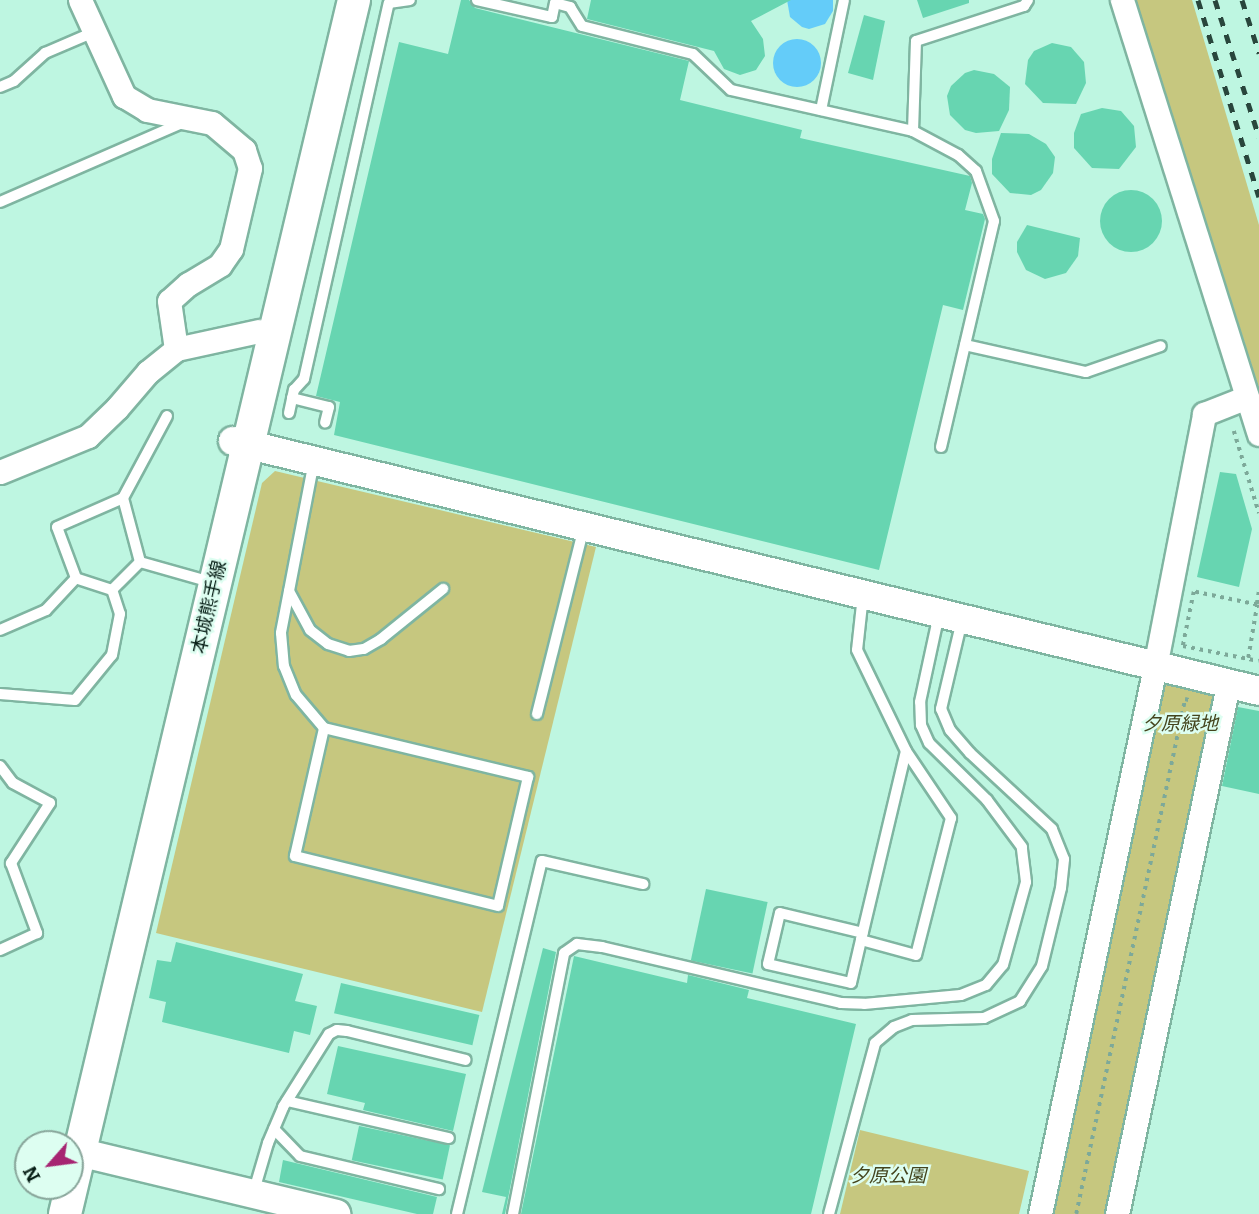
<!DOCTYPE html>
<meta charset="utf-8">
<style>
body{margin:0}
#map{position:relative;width:1259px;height:1214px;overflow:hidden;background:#bef6e1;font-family:Bitter,"Noto Sans JP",serif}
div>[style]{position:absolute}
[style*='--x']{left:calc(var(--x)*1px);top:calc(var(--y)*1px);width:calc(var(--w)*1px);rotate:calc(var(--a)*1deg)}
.green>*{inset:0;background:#c6c77f}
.water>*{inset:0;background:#64ccf9}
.round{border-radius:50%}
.building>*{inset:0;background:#67d5b1;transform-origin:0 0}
.path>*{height:3.5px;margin-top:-1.75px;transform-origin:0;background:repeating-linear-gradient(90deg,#7da999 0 3.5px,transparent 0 8.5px)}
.roads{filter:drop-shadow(2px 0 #7fb5a1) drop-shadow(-2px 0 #7fb5a1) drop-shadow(0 2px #7fb5a1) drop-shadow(0 -2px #7fb5a1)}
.service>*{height:10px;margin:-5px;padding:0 5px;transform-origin:5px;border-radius:5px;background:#fff}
.minor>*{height:23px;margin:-11.5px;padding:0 11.5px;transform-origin:11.5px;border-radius:11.5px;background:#fff}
.tertiary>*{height:28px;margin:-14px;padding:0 14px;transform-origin:14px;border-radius:14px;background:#fff}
.secondary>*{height:32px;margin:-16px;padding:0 16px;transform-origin:16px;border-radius:16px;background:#fff}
.rail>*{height:5px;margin-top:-2.5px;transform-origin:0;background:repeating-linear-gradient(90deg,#29463c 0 9px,transparent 0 18px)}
span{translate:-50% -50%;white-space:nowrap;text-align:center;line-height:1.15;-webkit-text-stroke:5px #ddfef1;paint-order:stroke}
.street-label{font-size:19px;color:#081f17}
.park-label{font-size:19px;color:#44441d;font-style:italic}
.north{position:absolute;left:14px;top:1130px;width:70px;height:70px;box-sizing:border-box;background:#ddfef1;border:2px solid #88a59a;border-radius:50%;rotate:242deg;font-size:19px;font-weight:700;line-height:28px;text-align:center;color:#081f17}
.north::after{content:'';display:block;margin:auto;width:24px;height:32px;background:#a62472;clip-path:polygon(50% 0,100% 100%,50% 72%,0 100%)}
</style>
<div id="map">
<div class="green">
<div style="clip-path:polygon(1136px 0,1192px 0,1259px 225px,1259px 388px)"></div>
<div style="clip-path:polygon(275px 471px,596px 547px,482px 1012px,156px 933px,262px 483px)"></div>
<div style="clip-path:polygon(1168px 684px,1210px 692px,1215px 699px,1106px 1214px,1048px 1214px,1163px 685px)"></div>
<div style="clip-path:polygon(860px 1130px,1029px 1171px,1019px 1214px,840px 1214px)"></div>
</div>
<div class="water">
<div style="clip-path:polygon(787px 0,833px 0,833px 11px,825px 24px,809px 29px,802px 27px,790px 17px)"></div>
<div class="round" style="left:773px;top:39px;width:48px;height:48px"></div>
</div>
<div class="building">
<div style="clip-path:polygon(461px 0,469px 0,475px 8px,689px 61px,680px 100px,802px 130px,800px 138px,970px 176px,972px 183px,965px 210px,983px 214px,985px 219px,963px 310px,943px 305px,879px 570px,334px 435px,340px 402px,316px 396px,399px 42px,448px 54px)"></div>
<div style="clip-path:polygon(591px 0,791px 0,751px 21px,763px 39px,765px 56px,756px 70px,740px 75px,724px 69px,714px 51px,587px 19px)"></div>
<div style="clip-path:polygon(917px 0,969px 0,969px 3px,923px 18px)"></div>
<div style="clip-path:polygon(864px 15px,885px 21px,873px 80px,848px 73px)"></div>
<div style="clip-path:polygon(1052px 43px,1071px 47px,1084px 62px,1086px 83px,1076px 104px,1043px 103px,1025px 84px,1028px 60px,1034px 51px)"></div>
<div style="clip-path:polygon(974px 70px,994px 74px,1010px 87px,1009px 110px,999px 131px,976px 133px,965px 130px,950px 115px,947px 96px,951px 86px,965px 73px)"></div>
<div style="clip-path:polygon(1102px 108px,1121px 111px,1134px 126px,1136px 147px,1119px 169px,1092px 168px,1074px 148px,1074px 133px,1081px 114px)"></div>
<div style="clip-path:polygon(1001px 133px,1029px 134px,1046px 144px,1055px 157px,1053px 173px,1041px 190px,1031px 195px,1010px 193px,992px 174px,992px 159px)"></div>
<div class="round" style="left:1100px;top:190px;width:62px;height:62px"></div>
<div style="clip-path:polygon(1027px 225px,1080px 238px,1078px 256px,1066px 273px,1045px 279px,1026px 270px,1017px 252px,1017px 242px)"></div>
<div style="clip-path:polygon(1220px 472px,1236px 474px,1252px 529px,1239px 587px,1197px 577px)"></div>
<div style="clip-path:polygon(1238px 707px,1259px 711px,1259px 794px,1222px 786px)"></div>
<div style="left:706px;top:889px;width:63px;height:73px;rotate:12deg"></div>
<div style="clip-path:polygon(176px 942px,303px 974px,295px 1001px,317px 1006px,310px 1035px,294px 1031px,289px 1053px,162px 1022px,166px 1002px,149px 998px,157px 960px,171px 962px)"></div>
<div style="clip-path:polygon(543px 948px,556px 952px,505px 1214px,502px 1214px,506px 1197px,482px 1192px)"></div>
<div style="clip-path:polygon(574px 956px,687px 983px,688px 975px,749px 990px,747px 998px,856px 1024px,811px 1214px,521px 1214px)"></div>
<div style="left:341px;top:983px;width:142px;height:31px;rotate:13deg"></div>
<div style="clip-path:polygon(338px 1046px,466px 1074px,453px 1131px,363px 1110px,365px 1103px,327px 1094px)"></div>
<div style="left:359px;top:1126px;width:93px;height:35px;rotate:12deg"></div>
<div style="clip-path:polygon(283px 1160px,437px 1197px,433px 1214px,417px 1214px,279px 1182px)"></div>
</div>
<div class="path">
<div style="--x:1234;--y:431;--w:86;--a:73"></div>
<div style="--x:1259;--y:592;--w:13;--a:99"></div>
<div style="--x:1257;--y:605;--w:64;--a:-168.3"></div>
<div style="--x:1194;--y:592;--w:55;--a:101.5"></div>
<div style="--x:1183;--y:646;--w:77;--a:11.2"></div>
<div style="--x:1248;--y:658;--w:54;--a:-80.4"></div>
<div style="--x:1076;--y:1214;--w:526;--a:-78.05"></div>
<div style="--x:1185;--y:699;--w:4;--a:14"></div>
</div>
<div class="roads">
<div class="service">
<div style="--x:477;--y:0;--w:77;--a:12.8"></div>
<div style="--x:552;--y:17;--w:14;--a:-78"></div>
<div style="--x:555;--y:3;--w:16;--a:15"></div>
<div style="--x:570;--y:7;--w:22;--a:58"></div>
<div style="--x:582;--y:26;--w:114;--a:14.2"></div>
<div style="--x:693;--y:54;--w:52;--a:43.5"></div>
<div style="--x:731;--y:90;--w:187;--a:12.7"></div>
<div style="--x:0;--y:87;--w:15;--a:-23"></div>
<div style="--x:14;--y:81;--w:42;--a:-42.1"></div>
<div style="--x:45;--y:53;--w:53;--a:-23.2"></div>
<div style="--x:821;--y:110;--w:112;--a:-78.2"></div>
<div style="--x:0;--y:202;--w:203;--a:-23.5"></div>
<div style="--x:965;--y:345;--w:124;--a:12.6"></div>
<div style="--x:1086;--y:372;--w:79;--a:-19.1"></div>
<div style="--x:292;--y:398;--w:38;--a:14"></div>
<div style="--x:329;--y:407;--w:16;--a:104"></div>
<div style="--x:289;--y:413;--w:24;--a:-78"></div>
<div style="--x:294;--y:390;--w:15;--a:-48"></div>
<div style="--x:304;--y:379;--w:385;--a:-77.3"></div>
<div style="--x:389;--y:3;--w:21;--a:-8"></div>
<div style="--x:941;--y:447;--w:232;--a:-76.8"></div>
<div style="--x:994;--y:221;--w:53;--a:-109.8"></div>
<div style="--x:976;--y:171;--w:24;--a:-138"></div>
<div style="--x:958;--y:155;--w:51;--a:-151.9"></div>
<div style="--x:913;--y:131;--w:90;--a:-88.1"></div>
<div style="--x:916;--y:41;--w:114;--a:-18"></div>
<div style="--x:1024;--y:6;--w:7;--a:-56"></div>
<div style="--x:314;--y:461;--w:175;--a:100.9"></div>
<div style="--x:281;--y:633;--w:33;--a:85"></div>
<div style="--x:284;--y:666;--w:31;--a:68"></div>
<div style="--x:296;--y:695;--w:43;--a:49.7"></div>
<div style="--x:324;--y:728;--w:210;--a:13.5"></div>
<div style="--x:528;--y:777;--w:132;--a:103.1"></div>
<div style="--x:498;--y:906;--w:209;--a:-166.2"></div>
<div style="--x:295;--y:856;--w:131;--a:-77.2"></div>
<div style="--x:123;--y:498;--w:93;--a:-61.8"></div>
<div style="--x:140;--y:562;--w:40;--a:135"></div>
<div style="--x:112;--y:590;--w:38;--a:-162"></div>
<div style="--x:76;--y:578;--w:54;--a:-110.4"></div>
<div style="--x:57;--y:527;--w:72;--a:-23.7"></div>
<div style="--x:123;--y:498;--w:66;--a:75.1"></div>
<div style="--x:140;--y:562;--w:62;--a:15.8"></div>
<div style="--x:289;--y:591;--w:44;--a:61.7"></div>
<div style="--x:310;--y:630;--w:23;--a:38"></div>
<div style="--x:328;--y:644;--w:22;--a:18"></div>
<div style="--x:349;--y:651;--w:15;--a:-8"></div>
<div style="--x:364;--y:649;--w:20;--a:-30"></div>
<div style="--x:381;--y:639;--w:80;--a:-38.9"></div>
<div style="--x:863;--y:595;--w:55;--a:96.2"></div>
<div style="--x:857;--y:650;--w:112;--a:64.1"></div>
<div style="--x:906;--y:751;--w:81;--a:56.1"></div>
<div style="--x:951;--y:818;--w:141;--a:104.3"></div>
<div style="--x:916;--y:955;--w:57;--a:-164.7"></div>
<div style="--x:861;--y:940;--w:194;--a:-76.6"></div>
<div style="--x:0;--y:630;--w:50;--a:-23.5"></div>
<div style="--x:46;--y:610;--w:44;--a:-46.8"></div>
<div style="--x:0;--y:694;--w:75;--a:4.6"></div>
<div style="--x:75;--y:700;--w:58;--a:-50.6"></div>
<div style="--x:112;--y:655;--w:42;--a:-79"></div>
<div style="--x:120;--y:614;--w:25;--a:-108"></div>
<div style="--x:537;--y:714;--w:193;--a:-75.9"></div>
<div style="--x:0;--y:766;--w:21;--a:53"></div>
<div style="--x:13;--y:783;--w:42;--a:28.4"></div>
<div style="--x:50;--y:803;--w:72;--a:123"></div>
<div style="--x:11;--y:863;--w:75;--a:69.6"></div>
<div style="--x:37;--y:933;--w:41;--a:155.3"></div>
<div style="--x:861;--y:940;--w:44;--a:103.1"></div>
<div style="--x:851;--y:983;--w:85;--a:-167.1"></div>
<div style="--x:768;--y:964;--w:52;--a:-76.8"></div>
<div style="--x:780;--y:913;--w:85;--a:13.5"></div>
<div style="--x:287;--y:1101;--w:166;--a:12.9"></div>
<div style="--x:274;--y:1129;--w:37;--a:46"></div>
<div style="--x:300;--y:1156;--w:143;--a:13.4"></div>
<div style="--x:253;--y:1194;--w:53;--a:-73.6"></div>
<div style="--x:268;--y:1143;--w:39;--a:-67"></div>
<div style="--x:283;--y:1107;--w:86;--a:-57.8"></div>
<div style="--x:329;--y:1034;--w:9;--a:-27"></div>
<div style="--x:337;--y:1030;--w:10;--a:6"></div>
<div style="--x:347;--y:1031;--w:122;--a:13.7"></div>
<div style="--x:457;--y:1214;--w:363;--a:-76.5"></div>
<div style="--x:542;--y:861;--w:104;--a:12.8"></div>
<div style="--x:513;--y:1214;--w:266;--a:-78.9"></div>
<div style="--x:564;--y:953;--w:16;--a:-35"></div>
<div style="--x:577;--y:944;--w:25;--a:7"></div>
<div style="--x:602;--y:947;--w:245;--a:13.2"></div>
<div style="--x:841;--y:1003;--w:23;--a:2"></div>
<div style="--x:864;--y:1004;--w:97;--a:-5.3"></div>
<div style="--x:961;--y:995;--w:27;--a:-22"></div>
<div style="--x:986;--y:985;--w:26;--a:-50"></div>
<div style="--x:1003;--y:965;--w:86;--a:-74.5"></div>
<div style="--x:1026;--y:882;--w:35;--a:-97"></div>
<div style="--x:1022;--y:847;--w:59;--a:-126.7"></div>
<div style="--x:987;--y:800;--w:81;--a:-135.5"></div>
<div style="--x:929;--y:743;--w:20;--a:-114"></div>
<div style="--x:921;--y:725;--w:23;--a:-92"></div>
<div style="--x:920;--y:702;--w:90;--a:-77.8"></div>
<div style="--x:829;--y:1214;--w:177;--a:-74.9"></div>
<div style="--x:875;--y:1043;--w:25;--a:-40"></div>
<div style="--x:894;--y:1027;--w:19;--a:-21"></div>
<div style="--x:912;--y:1020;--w:72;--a:-1.6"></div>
<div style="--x:984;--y:1018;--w:40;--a:-25"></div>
<div style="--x:1020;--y:1001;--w:41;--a:-57.8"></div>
<div style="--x:1042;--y:966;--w:80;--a:-76.3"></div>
<div style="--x:1061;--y:888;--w:29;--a:-84"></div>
<div style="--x:1064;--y:859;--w:32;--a:-112"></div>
<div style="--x:1052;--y:829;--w:112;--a:-137.2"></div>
<div style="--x:970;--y:753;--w:30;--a:-131"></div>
<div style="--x:950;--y:730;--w:23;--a:-113"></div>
<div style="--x:941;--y:709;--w:91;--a:-76.7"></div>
</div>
<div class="minor">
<div style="--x:80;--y:0;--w:106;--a:65.4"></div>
<div style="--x:124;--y:96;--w:27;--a:31"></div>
<div style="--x:147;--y:110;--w:66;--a:11.3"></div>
<div style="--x:212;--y:123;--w:42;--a:40.2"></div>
<div style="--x:244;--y:150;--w:19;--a:72"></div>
<div style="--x:250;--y:168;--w:83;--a:103.2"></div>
<div style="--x:231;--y:249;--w:19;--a:125"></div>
<div style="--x:220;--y:265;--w:37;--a:149"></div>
<div style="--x:188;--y:284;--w:25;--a:138"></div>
<div style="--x:169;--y:301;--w:49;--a:81.7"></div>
<div style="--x:1122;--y:0;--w:455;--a:72.5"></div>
<div style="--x:0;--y:472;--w:95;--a:-22.2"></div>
<div style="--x:88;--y:436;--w:40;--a:-44"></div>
<div style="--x:117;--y:408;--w:48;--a:-49.3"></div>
<div style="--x:148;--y:372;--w:36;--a:-39"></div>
<div style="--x:176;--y:349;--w:85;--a:-12.2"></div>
<div style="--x:1040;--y:1214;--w:559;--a:-78.13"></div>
<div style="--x:1155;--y:667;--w:258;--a:-79"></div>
<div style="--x:1204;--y:414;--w:46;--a:-21.6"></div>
<div style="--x:1117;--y:1214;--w:541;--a:-78.15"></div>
</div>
<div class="tertiary">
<div style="--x:233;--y:441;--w:1056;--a:13.69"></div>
<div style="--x:70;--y:1150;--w:274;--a:13.5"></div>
</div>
<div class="secondary">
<div style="--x:65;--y:1214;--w:1248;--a:-76.61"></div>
</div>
</div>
<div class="rail">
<div style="--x:1198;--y:0;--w:206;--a:72.8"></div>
<div style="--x:1215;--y:0;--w:144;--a:72.2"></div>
<div style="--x:1242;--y:0;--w:56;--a:72.2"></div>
</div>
<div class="street-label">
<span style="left:209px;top:607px;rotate:-77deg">本城熊手線</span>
</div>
<div class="park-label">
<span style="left:1180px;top:724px">夕原緑地</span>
<span style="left:888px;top:1176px">夕原公園</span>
</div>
<div class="north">N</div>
</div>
